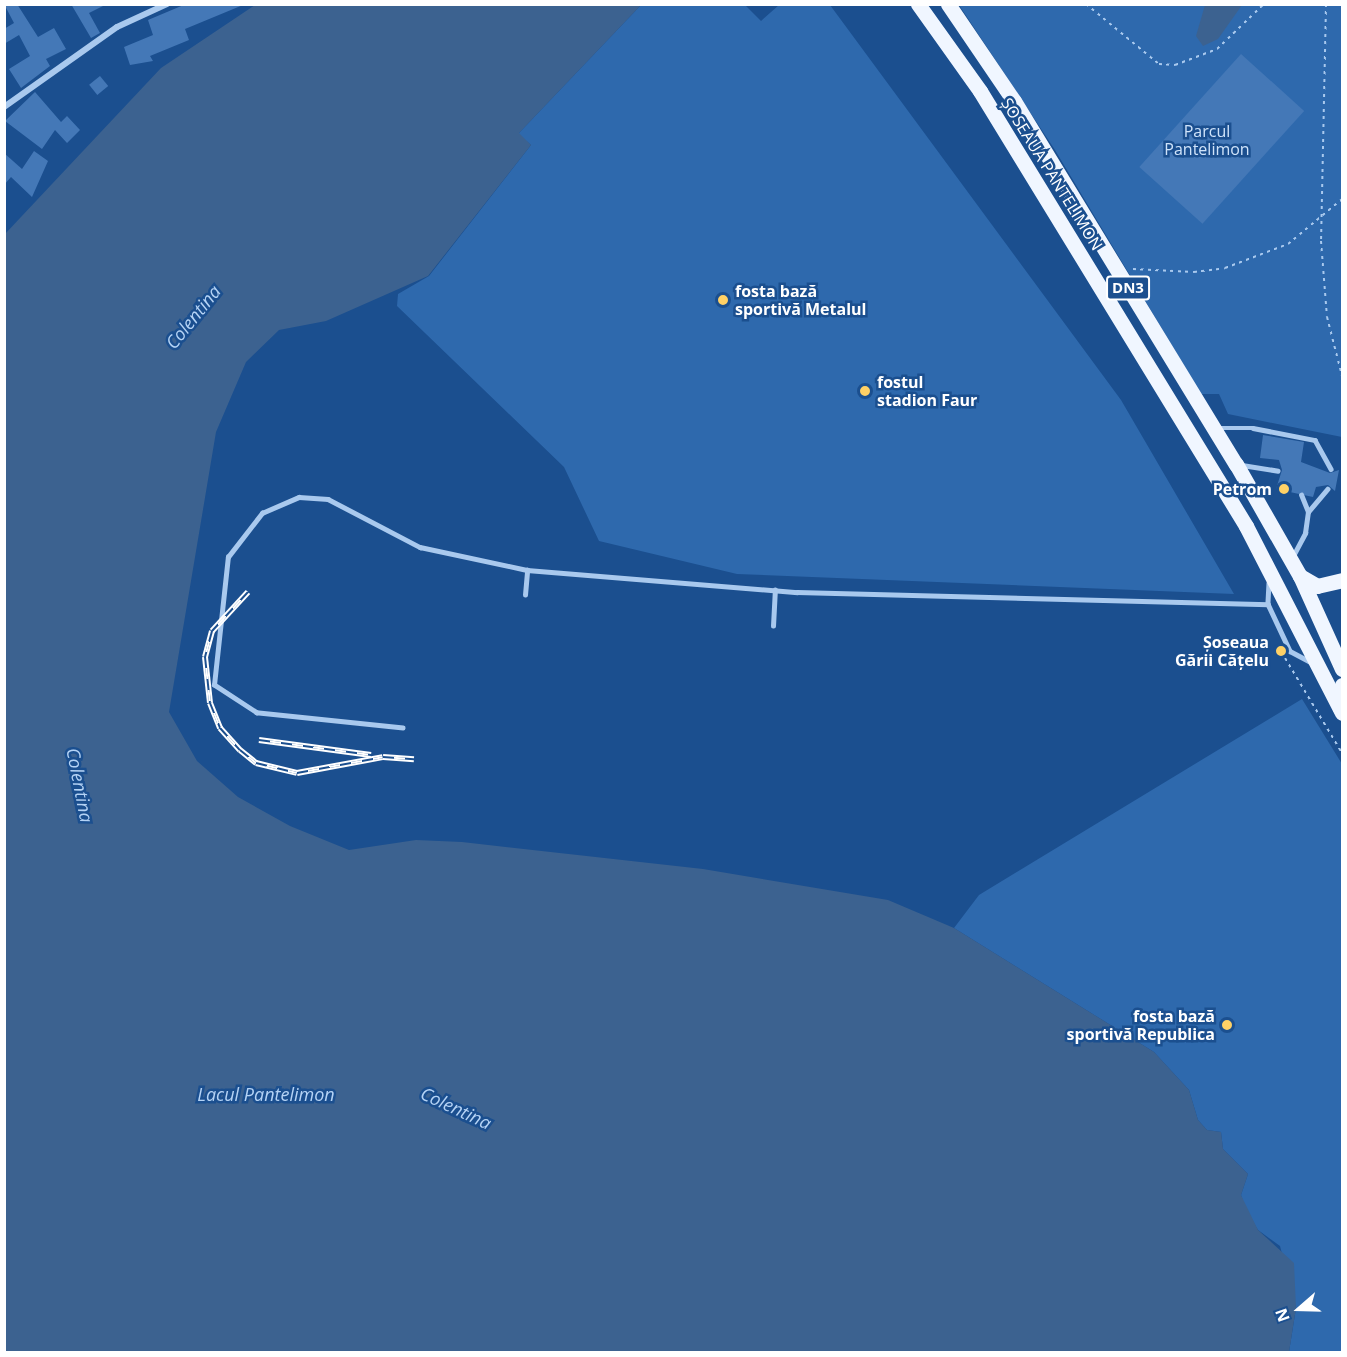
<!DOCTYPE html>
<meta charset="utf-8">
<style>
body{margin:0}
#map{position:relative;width:1347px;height:1357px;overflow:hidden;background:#1b4f8f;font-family:"Open Sans",sans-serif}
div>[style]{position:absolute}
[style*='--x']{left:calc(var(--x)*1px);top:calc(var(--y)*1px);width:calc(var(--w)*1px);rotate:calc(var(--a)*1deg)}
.green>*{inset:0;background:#2e69ad}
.water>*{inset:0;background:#3c6290}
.building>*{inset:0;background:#4478b7;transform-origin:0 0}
.path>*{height:2px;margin-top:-1px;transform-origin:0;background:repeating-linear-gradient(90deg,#a9c9ee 0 3px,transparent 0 7.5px)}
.lane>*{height:4.5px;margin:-2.25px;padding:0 2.25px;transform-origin:2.25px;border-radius:2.25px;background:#a9c9ee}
.street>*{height:6px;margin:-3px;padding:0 3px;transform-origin:3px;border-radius:3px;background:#a9c9ee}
.primary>*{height:15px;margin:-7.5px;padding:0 7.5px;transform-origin:7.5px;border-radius:7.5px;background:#f0f6ff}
.rail>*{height:6px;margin-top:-3px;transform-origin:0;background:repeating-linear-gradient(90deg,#1b4f8f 0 11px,#fff 0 22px);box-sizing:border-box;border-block:2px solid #fff}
.dots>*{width:16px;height:16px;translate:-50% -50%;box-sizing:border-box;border:3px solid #1b4f8f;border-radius:50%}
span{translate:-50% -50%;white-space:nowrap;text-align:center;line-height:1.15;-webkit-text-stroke:5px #1b4f8f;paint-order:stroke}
.shield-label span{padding:2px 4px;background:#1b4f8f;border:2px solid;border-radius:4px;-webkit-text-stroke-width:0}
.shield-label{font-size:15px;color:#fff;font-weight:700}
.park-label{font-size:16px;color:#cfe3fa}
.street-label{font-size:16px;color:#fff}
.poi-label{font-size:16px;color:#fff;font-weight:700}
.left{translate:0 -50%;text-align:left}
.right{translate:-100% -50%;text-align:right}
.water-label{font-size:18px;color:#b5d3f5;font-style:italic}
.frame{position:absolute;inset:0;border:6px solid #fff;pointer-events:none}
.north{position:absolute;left:1269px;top:1279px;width:60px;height:60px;-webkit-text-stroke:4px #1b4f8f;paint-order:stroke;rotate:250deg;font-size:16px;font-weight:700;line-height:24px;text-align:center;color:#fff}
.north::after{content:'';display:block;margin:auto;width:21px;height:27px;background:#fff;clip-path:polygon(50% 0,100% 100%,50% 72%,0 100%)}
</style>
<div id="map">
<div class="green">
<div style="clip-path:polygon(641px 5px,745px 5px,761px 21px,779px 5px,830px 5px,1121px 400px,1234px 594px,737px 574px,599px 541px,564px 467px,397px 306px,398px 294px,429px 276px,531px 145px,518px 134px)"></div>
<div style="clip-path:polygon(959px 5px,1342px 5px,1342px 437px,1228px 414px,1219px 394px,1201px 394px,1055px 150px)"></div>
<div style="clip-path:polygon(1302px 699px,1342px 764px,1342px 1352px,1289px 1352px,1296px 1308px,1280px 1246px,1258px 1230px,1246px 1210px,1241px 1195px,1248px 1174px,1223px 1149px,1221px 1132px,1207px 1130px,1198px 1120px,1189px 1090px,1154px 1052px,954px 928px,979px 895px)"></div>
</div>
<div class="water">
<div style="clip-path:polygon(255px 5px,641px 5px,519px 133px,531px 145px,428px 276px,326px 321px,279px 330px,246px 362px,216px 432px,169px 712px,197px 761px,238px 797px,290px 826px,349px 850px,416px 840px,462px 842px,703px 869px,888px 900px,954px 928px,1154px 1052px,1189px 1090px,1198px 1120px,1207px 1130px,1221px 1132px,1223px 1149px,1248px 1174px,1241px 1195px,1258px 1230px,1294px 1263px,1296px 1308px,1289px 1352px,5px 1352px,5px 234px,161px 68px)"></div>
<div style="clip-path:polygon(1205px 5px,1242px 5px,1218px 39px,1203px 46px,1196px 36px)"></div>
</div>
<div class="building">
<div style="clip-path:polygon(4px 4px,17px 4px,38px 37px,54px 28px,66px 49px,46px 59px,50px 66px,21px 88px,9px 69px,30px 56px,19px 35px,4px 44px,4px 29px,14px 23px)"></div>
<div style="clip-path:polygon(71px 4px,107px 4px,89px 13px,100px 33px,91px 38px)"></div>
<div style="clip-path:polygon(186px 4px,243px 5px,185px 29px,189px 40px,150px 56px,153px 61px,130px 65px,124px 47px,153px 35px,148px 20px)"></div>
<div style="left:1241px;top:54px;width:85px;height:152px;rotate:42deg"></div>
<div style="left:100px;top:76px;width:13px;height:14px;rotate:51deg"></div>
<div style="clip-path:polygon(35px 92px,61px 122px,67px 116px,80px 130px,67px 143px,55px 130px,42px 149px,5px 121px)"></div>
<div style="clip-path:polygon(34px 151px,48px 161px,32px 197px,11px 177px,4px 185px,4px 153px,22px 169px)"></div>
<div style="clip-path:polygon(1263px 435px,1304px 442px,1301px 462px,1330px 473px,1339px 470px,1335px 491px,1328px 485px,1316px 487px,1313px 497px,1276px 489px,1282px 470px,1279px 460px,1260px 458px)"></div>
</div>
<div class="path">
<div style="--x:1086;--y:4;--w:94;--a:39.4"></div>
<div style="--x:1159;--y:64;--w:16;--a:4"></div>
<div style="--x:1175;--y:65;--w:45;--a:-20.9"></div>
<div style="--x:1217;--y:49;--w:65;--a:-43.8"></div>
<div style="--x:1326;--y:4;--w:237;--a:91.2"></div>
<div style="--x:1321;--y:241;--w:76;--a:85.5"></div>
<div style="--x:1327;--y:317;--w:61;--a:75.7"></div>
<div style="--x:1133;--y:269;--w:61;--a:2.8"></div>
<div style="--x:1194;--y:272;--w:31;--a:-7"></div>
<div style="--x:1225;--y:268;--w:67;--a:-20.9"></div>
<div style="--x:1288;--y:244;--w:70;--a:-39.8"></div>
<div style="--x:1285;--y:658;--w:111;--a:59"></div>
</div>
<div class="lane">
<div style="--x:1217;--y:428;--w:36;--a:0"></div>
<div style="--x:1253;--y:428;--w:63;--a:11"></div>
<div style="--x:1315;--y:440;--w:33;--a:61"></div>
<div style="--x:1242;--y:465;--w:36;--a:9"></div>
<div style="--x:1308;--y:512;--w:30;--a:-50"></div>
<div style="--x:1293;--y:556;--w:26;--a:-62"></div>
<div style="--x:1305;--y:533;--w:21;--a:-82"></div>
<div style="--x:1308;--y:512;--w:18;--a:-112"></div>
<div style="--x:1269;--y:583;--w:21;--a:93"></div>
<div style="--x:1268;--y:604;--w:52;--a:64.9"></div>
<div style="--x:1290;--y:651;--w:24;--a:28"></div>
<div style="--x:525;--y:595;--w:25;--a:-85"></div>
<div style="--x:773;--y:626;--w:36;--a:-87"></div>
<div style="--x:403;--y:728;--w:147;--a:-174.1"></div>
<div style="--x:257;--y:713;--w:51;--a:-146.9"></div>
<div style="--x:214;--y:685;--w:129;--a:-83.8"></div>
<div style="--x:228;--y:557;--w:56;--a:-52.3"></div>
<div style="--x:262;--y:513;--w:40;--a:-23.4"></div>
<div style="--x:299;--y:497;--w:29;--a:4"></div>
<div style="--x:328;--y:499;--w:104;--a:27.6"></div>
<div style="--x:420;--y:547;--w:109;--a:12.1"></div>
<div style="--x:527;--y:570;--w:271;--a:4.7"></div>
<div style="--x:797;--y:592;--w:471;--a:1.5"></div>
</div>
<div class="street">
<div style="--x:4;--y:107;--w:138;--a:-35.3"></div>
<div style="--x:117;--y:27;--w:55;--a:-24.7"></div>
</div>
<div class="primary">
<div style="--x:918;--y:4;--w:107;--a:54.5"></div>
<div style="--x:980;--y:91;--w:510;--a:58.55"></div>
<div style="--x:1246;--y:526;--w:210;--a:62.8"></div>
<div style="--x:948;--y:4;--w:117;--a:55.8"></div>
<div style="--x:1014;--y:101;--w:426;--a:58.6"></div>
<div style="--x:1236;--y:464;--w:129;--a:60.3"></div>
<div style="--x:1300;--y:576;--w:102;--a:65.7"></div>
<div style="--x:1300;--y:576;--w:20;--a:30"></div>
<div style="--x:1317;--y:586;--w:26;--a:-13"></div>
<div style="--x:1340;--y:708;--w:23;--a:-85"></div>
</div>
<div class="rail">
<div style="--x:248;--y:592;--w:53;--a:132.7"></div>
<div style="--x:212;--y:631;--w:27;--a:105"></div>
<div style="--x:205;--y:657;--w:46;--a:83.8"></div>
<div style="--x:210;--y:703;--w:27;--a:68"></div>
<div style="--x:220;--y:728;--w:30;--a:48"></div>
<div style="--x:240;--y:750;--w:21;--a:39"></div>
<div style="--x:256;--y:763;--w:42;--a:13.7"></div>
<div style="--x:297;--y:773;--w:87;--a:-10.5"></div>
<div style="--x:383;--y:757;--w:31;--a:4"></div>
<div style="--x:259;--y:740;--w:113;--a:7.6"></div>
</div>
<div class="dots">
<div style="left:723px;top:300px;background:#ffd166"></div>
<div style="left:865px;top:391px;background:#ffd166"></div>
<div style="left:1284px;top:489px;background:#ffd166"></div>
<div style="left:1281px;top:651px;background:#ffd166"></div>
<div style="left:1227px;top:1025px;background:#ffd166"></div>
</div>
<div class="shield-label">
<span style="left:1128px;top:288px">DN3</span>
</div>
<div class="park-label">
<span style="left:1207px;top:140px">Parcul<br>Pantelimon</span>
</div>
<div class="street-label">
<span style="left:1052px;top:174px;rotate:58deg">ȘOSEAUA PANTELIMON</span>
</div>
<div class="poi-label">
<span class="left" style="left:735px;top:300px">fosta bază<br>sportivă Metalul</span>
<span class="left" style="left:877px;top:391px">fostul<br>stadion Faur</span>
<span class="right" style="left:1272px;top:489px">Petrom</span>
<span class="right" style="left:1269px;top:651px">Șoseaua<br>Gării Cățelu</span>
<span class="right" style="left:1215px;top:1025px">fosta bază<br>sportivă Republica</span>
</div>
<div class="water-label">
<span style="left:193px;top:317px;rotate:-51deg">Colentina</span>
<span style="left:80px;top:785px;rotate:79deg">Colentina</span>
<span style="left:266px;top:1094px">Lacul Pantelimon</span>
<span style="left:456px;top:1108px;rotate:25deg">Colentina</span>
</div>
<div class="frame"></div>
<div class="north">N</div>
</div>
